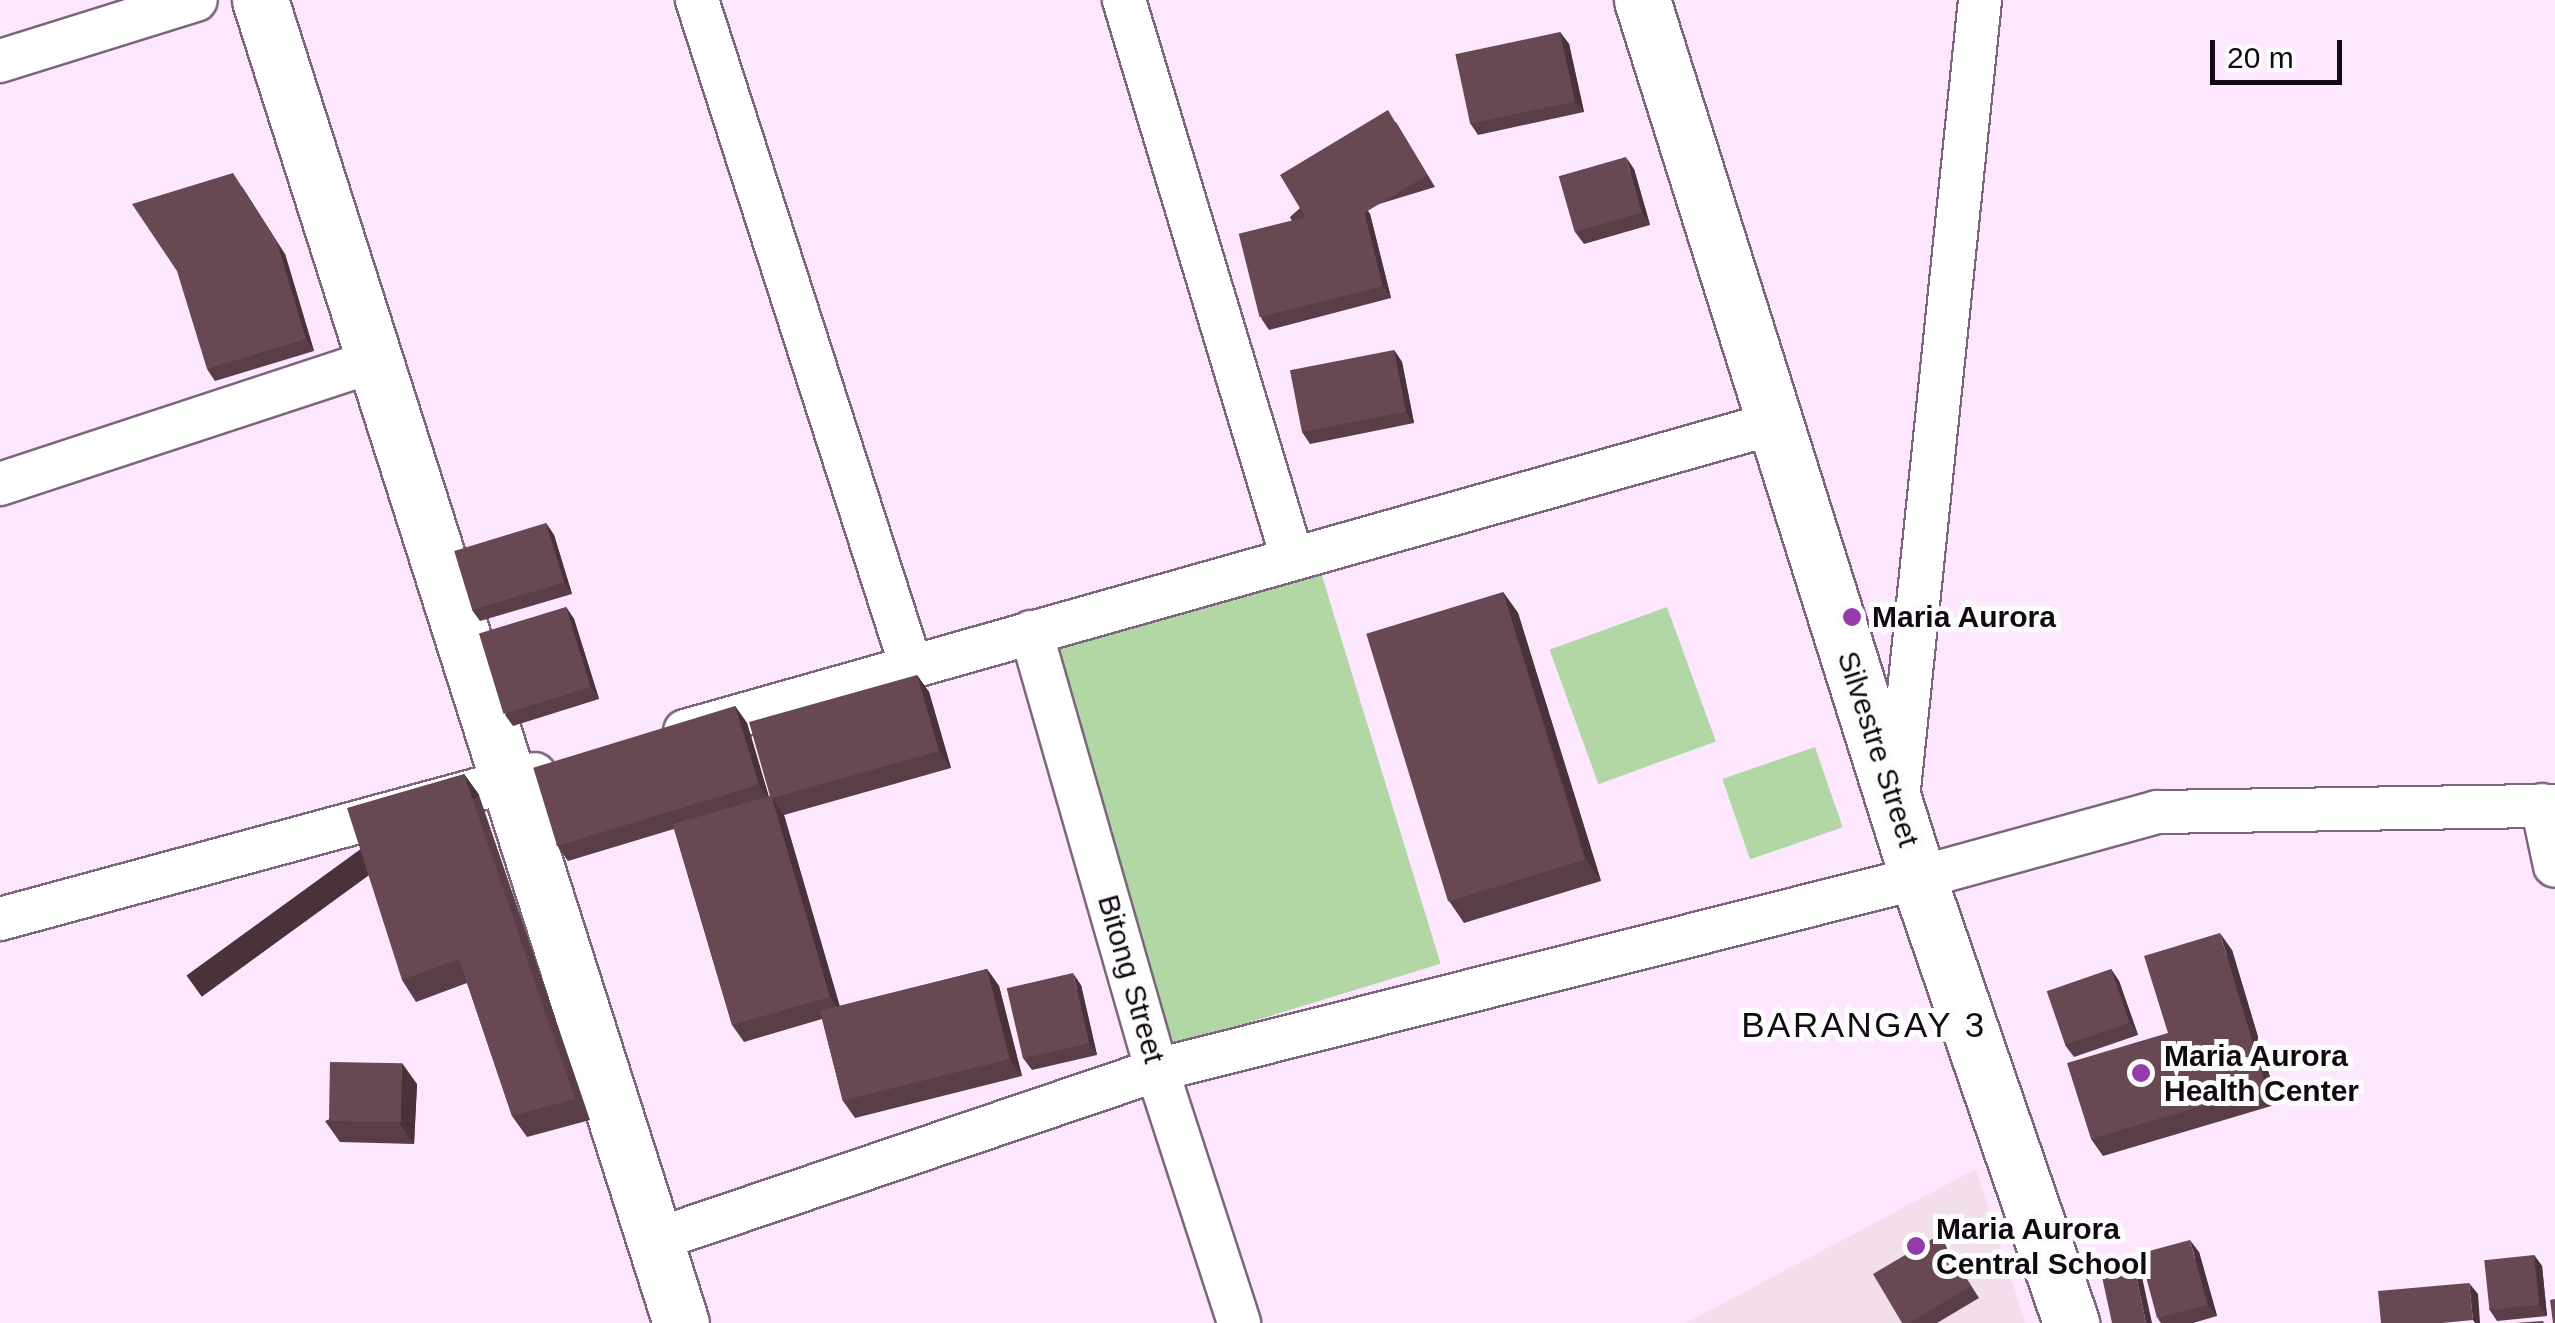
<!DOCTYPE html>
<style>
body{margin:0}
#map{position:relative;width:2555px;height:1323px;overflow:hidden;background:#fce7fe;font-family:Helvetica,sans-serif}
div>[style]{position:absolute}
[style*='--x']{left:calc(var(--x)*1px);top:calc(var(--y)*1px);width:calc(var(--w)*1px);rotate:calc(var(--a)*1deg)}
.education>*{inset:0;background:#f3deec}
.green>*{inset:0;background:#b2d7a5;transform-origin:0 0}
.roads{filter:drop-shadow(2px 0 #7c657e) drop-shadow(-2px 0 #7c657e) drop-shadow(0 2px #7c657e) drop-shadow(0 -2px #7c657e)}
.street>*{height:42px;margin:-21px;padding:0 21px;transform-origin:21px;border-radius:21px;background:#fff}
.secondary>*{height:55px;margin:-27.5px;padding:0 27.5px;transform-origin:27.5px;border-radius:27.5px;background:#fff}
.wall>*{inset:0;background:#593e47}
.shaded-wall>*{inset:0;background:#493239;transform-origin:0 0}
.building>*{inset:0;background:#684852;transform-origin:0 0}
.dots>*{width:28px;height:28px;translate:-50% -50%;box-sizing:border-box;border:5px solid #fcfcfc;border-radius:50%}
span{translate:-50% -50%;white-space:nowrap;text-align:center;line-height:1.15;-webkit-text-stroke:10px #fcfcfc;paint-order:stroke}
.poi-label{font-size:30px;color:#120a13;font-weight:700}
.left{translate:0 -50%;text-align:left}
.street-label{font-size:30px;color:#120a13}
.quarter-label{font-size:35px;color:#120a13;letter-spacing:2.5px}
.scale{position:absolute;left:2210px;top:40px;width:132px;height:45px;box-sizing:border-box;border:5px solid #120a13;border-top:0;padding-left:12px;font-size:30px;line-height:35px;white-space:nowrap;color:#120a13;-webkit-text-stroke:8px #fcfcfc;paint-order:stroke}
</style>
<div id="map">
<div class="education">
<div style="clip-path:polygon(1976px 1169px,2025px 1323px,1686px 1323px)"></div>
</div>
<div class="green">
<div style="left:1319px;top:566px;width:416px;height:284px;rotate:73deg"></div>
<div style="left:1667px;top:607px;width:143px;height:125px;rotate:70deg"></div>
<div style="left:1815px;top:747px;width:85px;height:98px;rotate:71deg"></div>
</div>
<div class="roads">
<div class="street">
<div style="--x:697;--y:0;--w:700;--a:72.19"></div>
<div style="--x:1124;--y:0;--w:582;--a:73.22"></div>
<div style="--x:0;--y:61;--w:205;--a:-17.3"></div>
<div style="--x:0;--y:484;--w:391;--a:-18.2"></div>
<div style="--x:1031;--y:632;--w:456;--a:74"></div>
<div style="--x:1157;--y:1070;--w:266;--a:72"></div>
<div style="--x:685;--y:731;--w:1133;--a:-15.78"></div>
<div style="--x:1898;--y:799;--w:803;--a:-84.14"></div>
<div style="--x:2542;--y:805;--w:62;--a:78"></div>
<div style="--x:0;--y:919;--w:554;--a:-15.16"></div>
<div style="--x:655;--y:1240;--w:530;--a:-18.71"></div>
<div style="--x:1157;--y:1070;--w:785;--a:-14.16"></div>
<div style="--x:1918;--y:878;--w:248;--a:-15.4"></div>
<div style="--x:2157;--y:812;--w:398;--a:-0.9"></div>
</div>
<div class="secondary">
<div style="--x:260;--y:0;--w:1388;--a:72.35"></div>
<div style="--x:1642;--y:0;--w:920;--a:72.55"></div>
<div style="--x:1918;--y:878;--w:471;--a:71"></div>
</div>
</div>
<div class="wall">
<div style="clip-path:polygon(1560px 32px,1569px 44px,1584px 112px,1478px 135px,1470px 123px)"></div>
<div style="clip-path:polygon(1396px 122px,1435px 187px,1366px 208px,1370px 214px,1391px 298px,1269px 330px,1261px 318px,1292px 221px,1290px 217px)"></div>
<div style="clip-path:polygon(1634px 169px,1650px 225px,1584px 244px,1575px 232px)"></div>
<div style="clip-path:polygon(285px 254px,314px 351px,215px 381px,207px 369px)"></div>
<div style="clip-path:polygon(1394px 350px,1402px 362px,1414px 423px,1310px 444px,1302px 432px)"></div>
<div style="clip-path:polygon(546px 523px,554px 535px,572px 594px,480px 621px,472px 610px)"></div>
<div style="clip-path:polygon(1503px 592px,1518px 613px,1601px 881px,1464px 923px,1449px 901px)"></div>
<div style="clip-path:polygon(566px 607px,574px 619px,599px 699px,513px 726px,505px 715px)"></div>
<div style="clip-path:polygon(917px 675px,929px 692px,951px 768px,784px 815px,840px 1007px,987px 969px,999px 986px,1022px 1076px,855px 1118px,843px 1101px,822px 1019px,744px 1042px,732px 1025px,674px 829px,568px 861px,556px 844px,735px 706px,747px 723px,769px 797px)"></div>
<div style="clip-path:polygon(464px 774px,479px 795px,590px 1120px,527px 1137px,512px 1116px,467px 983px,416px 1002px,402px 980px)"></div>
<div style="clip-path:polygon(2232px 950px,2278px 1104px,2103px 1156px,2091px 1139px,2168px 1033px)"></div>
<div style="clip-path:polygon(2111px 969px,2119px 981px,2138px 1035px,2074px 1057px,2065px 1045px)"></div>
<div style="clip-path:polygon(1081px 985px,1097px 1055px,1032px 1070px,1023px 1058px)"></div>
<div style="clip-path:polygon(417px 1084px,414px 1144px,340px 1142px,325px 1121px)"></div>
<div style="clip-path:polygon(1939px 1235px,1979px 1298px,1937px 1323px,1902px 1323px)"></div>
<div style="clip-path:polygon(2199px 1252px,2217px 1316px,2193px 1323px,2161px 1323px,2158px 1319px)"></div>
<div style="clip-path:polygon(2534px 1255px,2542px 1266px,2547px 1316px,2497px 1321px,2489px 1309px)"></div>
</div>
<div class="shaded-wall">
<div style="clip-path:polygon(1560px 32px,1569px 44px,1584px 112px,1575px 101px)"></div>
<div style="clip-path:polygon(1626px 157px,1634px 169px,1650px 225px,1642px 213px)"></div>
<div style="clip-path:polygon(241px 185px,285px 254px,314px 351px,306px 339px)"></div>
<div style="clip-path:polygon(1362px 203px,1370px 214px,1391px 298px,1383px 286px)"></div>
<div style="clip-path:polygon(1394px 350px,1402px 362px,1414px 423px,1406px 412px)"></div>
<div style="clip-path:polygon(546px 523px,554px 535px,572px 594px,564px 582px)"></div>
<div style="clip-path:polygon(1503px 592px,1518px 613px,1601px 881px,1586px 859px)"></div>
<div style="clip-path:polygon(566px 607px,574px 619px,599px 699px,591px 687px)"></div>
<div style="clip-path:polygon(917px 675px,929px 692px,951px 768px,939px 751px)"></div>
<div style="clip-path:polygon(735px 706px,747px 723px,770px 801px,759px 784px)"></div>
<div style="left:464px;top:774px;width:26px;height:343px;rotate:54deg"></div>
<div style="clip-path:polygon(772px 798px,784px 815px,842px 1014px,830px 997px)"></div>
<div style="clip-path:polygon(2220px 933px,2232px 950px,2278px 1104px,2266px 1087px)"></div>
<div style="clip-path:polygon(987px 969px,999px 986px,1022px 1076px,1010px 1059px)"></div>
<div style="clip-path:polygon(2111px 969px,2119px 981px,2138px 1035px,2130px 1023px)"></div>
<div style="clip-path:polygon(1073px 973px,1081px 985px,1097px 1055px,1089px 1043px)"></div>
<div style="clip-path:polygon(402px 1063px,417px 1084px,414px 1144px,399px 1123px)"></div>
<div style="clip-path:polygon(2190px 1240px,2199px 1252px,2217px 1316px,2208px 1305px)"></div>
<div style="clip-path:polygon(2534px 1255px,2542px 1266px,2547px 1316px,2539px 1305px)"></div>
<div style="clip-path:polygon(2134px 1266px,2142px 1277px,2152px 1323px,2146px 1323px)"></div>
<div style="clip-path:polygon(2469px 1283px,2478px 1294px,2480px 1323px,2475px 1323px,2473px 1320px)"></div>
</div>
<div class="building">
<div style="left:1560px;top:32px;width:71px;height:107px;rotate:78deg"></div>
<div style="left:1388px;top:110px;width:76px;height:126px;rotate:59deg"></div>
<div style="left:1626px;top:157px;width:58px;height:70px;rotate:74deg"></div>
<div style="clip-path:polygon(233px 173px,277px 242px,306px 339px,207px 369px,177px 271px,132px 204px)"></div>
<div style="left:1362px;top:203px;width:86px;height:127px;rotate:76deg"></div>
<div style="left:1394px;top:350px;width:63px;height:106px;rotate:79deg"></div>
<div style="left:546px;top:523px;width:62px;height:96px;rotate:73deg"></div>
<div style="left:1503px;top:592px;width:280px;height:143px;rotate:73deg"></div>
<div style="left:566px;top:607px;width:84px;height:91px;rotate:73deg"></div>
<div style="clip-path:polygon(917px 675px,939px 751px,772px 798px,830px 997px,732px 1025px,673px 824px,770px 796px,749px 722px)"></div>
<div style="left:735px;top:706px;width:82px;height:211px;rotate:73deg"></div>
<div style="clip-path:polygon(464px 774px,575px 1099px,512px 1116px,459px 959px,402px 980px,347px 808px)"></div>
<div style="clip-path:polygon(2220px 933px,2266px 1087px,2091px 1139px,2067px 1063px,2168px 1033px,2144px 956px)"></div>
<div style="left:987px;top:969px;width:93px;height:172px;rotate:76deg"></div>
<div style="left:2111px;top:969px;width:57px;height:68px;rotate:71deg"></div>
<div style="left:1073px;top:973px;width:72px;height:68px;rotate:77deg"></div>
<div style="left:330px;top:1062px;width:72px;height:59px;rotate:1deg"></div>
<div style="clip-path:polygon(1939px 1235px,1971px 1286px,1909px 1323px,1902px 1323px,1873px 1274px)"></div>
<div style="left:2190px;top:1240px;width:67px;height:52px;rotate:75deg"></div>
<div style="left:2534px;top:1255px;width:50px;height:50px;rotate:84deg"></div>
<div style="clip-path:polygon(2134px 1266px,2146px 1323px,2112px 1323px,2101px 1272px)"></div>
<div style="clip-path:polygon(2469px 1283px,2473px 1320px,2442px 1323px,2381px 1323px,2378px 1291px)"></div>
<div style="clip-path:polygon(2555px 1299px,2555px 1323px,2553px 1323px,2550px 1300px)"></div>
<div style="clip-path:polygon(2543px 1321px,2544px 1323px,2515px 1323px)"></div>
</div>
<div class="dots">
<div style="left:1852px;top:617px;background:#943daa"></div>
<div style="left:2141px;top:1073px;background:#943daa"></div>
<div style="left:1916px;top:1246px;background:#943daa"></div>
</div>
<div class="poi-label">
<span class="left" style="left:1872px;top:617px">Maria Aurora</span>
<span class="left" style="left:2164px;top:1073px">Maria Aurora<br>Health Center</span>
<span class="left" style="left:1936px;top:1246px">Maria Aurora<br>Central School</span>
</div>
<div class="street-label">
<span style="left:1878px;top:749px;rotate:72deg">Silvestre Street</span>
<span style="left:1131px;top:979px;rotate:74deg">Bitong Street</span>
</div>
<div class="quarter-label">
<span style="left:1864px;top:1025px">BARANGAY 3</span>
</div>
<div class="scale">20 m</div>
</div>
